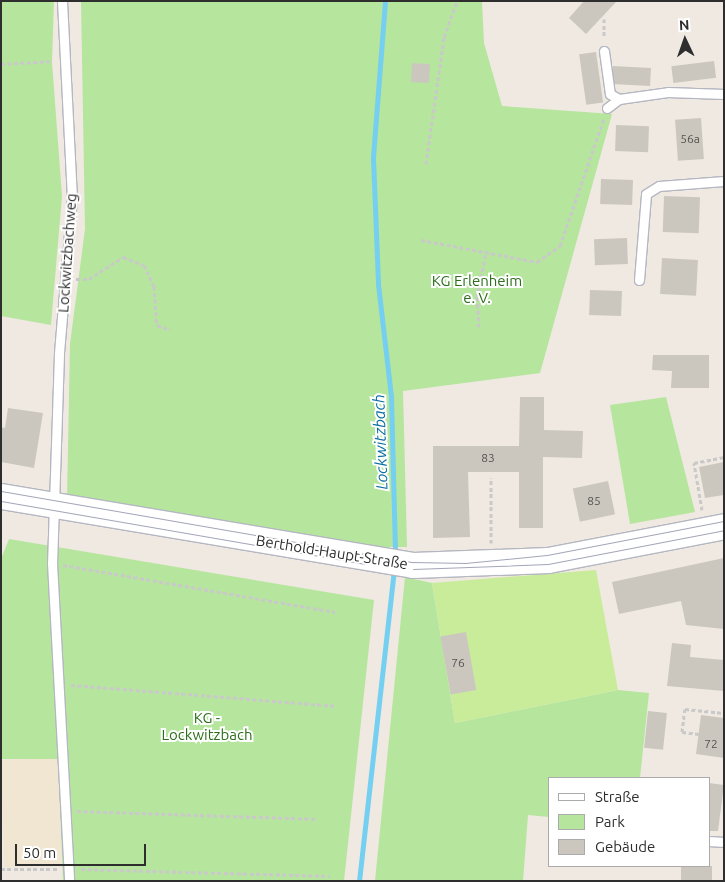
<!DOCTYPE html>
<meta charset="utf-8">
<style>
body{margin:0}
#map{position:relative;width:725px;height:882px;overflow:hidden;background:#efe9e1;font-family:Ubuntu,sans-serif}
div>[style]{position:absolute}
[style*='--x']{left:calc(var(--x)*1px);top:calc(var(--y)*1px);width:calc(var(--w)*1px);rotate:calc(var(--a)*1deg)}
.education>*{inset:0;background:#f0e6d1;transform-origin:0 0}
.green>*{inset:0;background:#b6e59e}
.pitch>*{inset:0;background:#c9ec9a}
.stream>*{height:5px;margin:-2.5px;padding:0 2.5px;transform-origin:2.5px;border-radius:2.5px;background:#75cff0}
.building>*{inset:0;background:#cbc7bf;transform-origin:0 0}
.path>*{height:3px;margin-top:-1.5px;transform-origin:0;background:repeating-linear-gradient(90deg,#c9c9c9 0 4px,transparent 0 6.5px)}
.roads{filter:drop-shadow(1px 0 #b4b7c1) drop-shadow(-1px 0 #b4b7c1) drop-shadow(0 1px #b4b7c1) drop-shadow(0 -1px #b4b7c1)}
.lane>*{height:9px;margin:-4.5px;padding:0 4.5px;transform-origin:4.5px;border-radius:4.5px;background:#fff}
.secondary>*{height:25px;margin:-12.5px;padding:0 12.5px;transform-origin:12.5px;border-radius:12.5px;background:#fff}
.tram>*{height:1px;margin:-0.5px;padding:0 0.5px;transform-origin:0.5px;border-radius:0.5px;background:#a3a6b8}
span{translate:-50% -50%;white-space:nowrap;text-align:center;line-height:1.15;-webkit-text-stroke:4px #fff;paint-order:stroke}
.number-label{font-size:12px;color:#555452}
.number-label span{-webkit-text-stroke-width:0}
.street-label{font-size:15px;color:#2e2e2e}
.park-label{font-size:15px;color:#2c6e1b}
.water-label{font-size:16px;color:#0d6fa3;font-style:italic}
.frame{position:absolute;inset:0;border:2px solid #2e2e2e;pointer-events:none}
.legend{position:absolute;left:548px;top:777px;width:162px;height:90px;box-sizing:border-box;background:#fff;border:1px solid #ababab;margin:0;padding:6px 9px;list-style:none;font-size:15px;color:#2e2e2e}
.legend li{display:flex;align-items:center;gap:10px;height:25px}
.legend b{width:25px;border:1px solid #ababab}
.north{position:absolute;left:660px;top:15px;width:50px;height:50px;-webkit-text-stroke:4px #fff;paint-order:stroke;rotate:357deg;font-size:14px;font-weight:700;line-height:20px;text-align:center;color:#2e2e2e}
.north::after{content:'';display:block;margin:auto;width:18px;height:22px;background:#2e2e2e;clip-path:polygon(50% 0,100% 100%,50% 72%,0 100%)}
.scale{position:absolute;left:15px;top:844px;width:131px;height:22px;box-sizing:border-box;border:2px solid #2e2e2e;border-top:0;padding-left:6px;font-size:15px;line-height:18px;white-space:nowrap;color:#2e2e2e;-webkit-text-stroke:4px #fff;paint-order:stroke}
</style>
<div id="map">
<div class="education">
<div style="left:58px;top:758px;width:107px;height:57px;rotate:88deg"></div>
</div>
<div class="green">
<div style="clip-path:polygon(1px 1px,54px 1px,52px 62px,62px 196px,51px 325px,1px 316px)"></div>
<div style="clip-path:polygon(81px 1px,482px 1px,484px 43px,502px 106px,612px 114px,540px 373px,403px 391px,407px 547px,378px 547px,67px 498px,70px 344px,85px 229px)"></div>
<div style="clip-path:polygon(666px 397px,695px 512px,630px 524px,610px 405px)"></div>
<div style="clip-path:polygon(9px 539px,374px 600px,344px 881px,63px 881px,58px 759px,1px 759px,1px 559px)"></div>
<div style="clip-path:polygon(405px 577px,432px 583px,455px 723px,618px 690px,649px 693px,640px 778px,549px 778px,549px 817px,528px 815px,523px 881px,375px 881px)"></div>
</div>
<div class="pitch">
<div style="clip-path:polygon(596px 570px,618px 690px,455px 723px,432px 583px)"></div>
</div>
<div class="stream">
<div style="--x:385;--y:1;--w:157;--a:94.4"></div>
<div style="--x:373;--y:158;--w:126;--a:87.7"></div>
<div style="--x:378;--y:284;--w:114;--a:83.4"></div>
<div style="--x:391;--y:397;--w:158;--a:88.5"></div>
<div style="--x:359;--y:881;--w:315;--a:-83.6"></div>
</div>
<div class="building">
<div style="clip-path:polygon(584px 1px,617px 1px,586px 34px,569px 18px)"></div>
<div style="left:596px;top:52px;width:51px;height:17px;rotate:82deg"></div>
<div style="left:714px;top:61px;width:17px;height:43px;rotate:83deg"></div>
<div style="left:412px;top:63px;width:18px;height:19px;rotate:3deg"></div>
<div style="left:651px;top:68px;width:18px;height:38px;rotate:93deg"></div>
<div style="left:701px;top:118px;width:41px;height:26px;rotate:86deg"></div>
<div style="left:616px;top:125px;width:33px;height:26px;rotate:2deg"></div>
<div style="left:601px;top:179px;width:32px;height:25px;rotate:2deg"></div>
<div style="left:664px;top:196px;width:36px;height:36px;rotate:2deg"></div>
<div style="left:627px;top:238px;width:26px;height:33px;rotate:88deg"></div>
<div style="left:662px;top:258px;width:36px;height:36px;rotate:3deg"></div>
<div style="left:590px;top:290px;width:32px;height:25px;rotate:2deg"></div>
<div style="clip-path:polygon(653px 355px,709px 355px,709px 388px,671px 388px,672px 371px,652px 370px)"></div>
<div style="clip-path:polygon(520px 397px,544px 397px,544px 430px,583px 431px,582px 458px,543px 457px,543px 528px,519px 528px,519px 472px,468px 472px,470px 537px,433px 538px,433px 446px,519px 446px)"></div>
<div style="clip-path:polygon(8px 408px,43px 413px,34px 468px,1px 462px,1px 427px,5px 428px)"></div>
<div style="clip-path:polygon(724px 462px,724px 495px,705px 498px,699px 467px)"></div>
<div style="left:608px;top:481px;width:34px;height:36px;rotate:78deg"></div>
<div style="clip-path:polygon(724px 558px,724px 629px,686px 625px,681px 601px,619px 614px,612px 582px)"></div>
<div style="left:466px;top:632px;width:59px;height:26px;rotate:80deg"></div>
<div style="clip-path:polygon(672px 643px,691px 645px,690px 657px,724px 660px,724px 691px,667px 686px)"></div>
<div style="left:648px;top:711px;width:19px;height:37px;rotate:6deg"></div>
<div style="clip-path:polygon(701px 715px,724px 718px,724px 758px,696px 754px)"></div>
<div style="clip-path:polygon(709px 783px,724px 785px,718px 831px,709px 831px)"></div>
<div style="left:681px;top:866px;width:31px;height:15px"></div>
</div>
<div class="path">
<div style="--x:604;--y:19;--w:19;--a:90"></div>
<div style="--x:1;--y:64;--w:52;--a:-3.3"></div>
<div style="--x:426;--y:164;--w:128;--a:-81.9"></div>
<div style="--x:444;--y:37;--w:38;--a:-70"></div>
<div style="--x:421;--y:240;--w:118;--a:10.7"></div>
<div style="--x:537;--y:262;--w:28;--a:-35"></div>
<div style="--x:560;--y:246;--w:135;--a:-71"></div>
<div style="--x:76;--y:279;--w:13;--a:0"></div>
<div style="--x:89;--y:279;--w:40;--a:-32.9"></div>
<div style="--x:123;--y:257;--w:22;--a:21"></div>
<div style="--x:144;--y:265;--w:23;--a:65"></div>
<div style="--x:154;--y:286;--w:39;--a:86"></div>
<div style="--x:157;--y:325;--w:14;--a:21"></div>
<div style="--x:479;--y:327;--w:30;--a:-94"></div>
<div style="--x:477;--y:297;--w:46;--a:-78.7"></div>
<div style="--x:702;--y:510;--w:48;--a:-99.7"></div>
<div style="--x:694;--y:463;--w:31;--a:-11"></div>
<div style="--x:491;--y:543;--w:65;--a:-90"></div>
<div style="--x:63;--y:565;--w:276;--a:9.8"></div>
<div style="--x:71;--y:685;--w:267;--a:4.5"></div>
<div style="--x:699;--y:734;--w:17;--a:-173"></div>
<div style="--x:682;--y:732;--w:23;--a:-83"></div>
<div style="--x:685;--y:709;--w:39;--a:6"></div>
<div style="--x:77;--y:811;--w:240;--a:1.9"></div>
<div style="--x:1;--y:869;--w:56;--a:0"></div>
<div style="--x:81;--y:869;--w:249;--a:1.6"></div>
</div>
<div class="roads">
<div class="lane">
<div style="--x:62;--y:1;--w:197;--a:87.1"></div>
<div style="--x:72;--y:198;--w:157;--a:94.8"></div>
<div style="--x:59;--y:354;--w:209;--a:91.9"></div>
<div style="--x:52;--y:563;--w:318;--a:86.9"></div>
<div style="--x:604;--y:51;--w:43;--a:82.1"></div>
<div style="--x:610;--y:94;--w:10;--a:29"></div>
<div style="--x:607;--y:108;--w:15;--a:-37"></div>
<div style="--x:619;--y:99;--w:49;--a:-8.1"></div>
<div style="--x:668;--y:92;--w:56;--a:2"></div>
<div style="--x:639;--y:280;--w:86;--a:-85.3"></div>
<div style="--x:646;--y:194;--w:15;--a:-32"></div>
<div style="--x:659;--y:186;--w:65;--a:-4.4"></div>
<div style="--x:709;--y:841;--w:15;--a:4"></div>
</div>
<div class="secondary">
<div style="--x:1;--y:496;--w:418;--a:9.5"></div>
<div style="--x:413;--y:565;--w:135;--a:-2.1"></div>
<div style="--x:548;--y:560;--w:179;--a:-10.9"></div>
</div>
</div>
<div class="tram">
<div style="--x:1;--y:491;--w:418;--a:9.8"></div>
<div style="--x:413;--y:562;--w:52;--a:1.1"></div>
<div style="--x:465;--y:563;--w:82;--a:-5.6"></div>
<div style="--x:547;--y:555;--w:180;--a:-10.9"></div>
<div style="--x:1;--y:501;--w:370;--a:9.8"></div>
<div style="--x:413;--y:569;--w:135;--a:-2.1"></div>
<div style="--x:548;--y:564;--w:179;--a:-10.9"></div>
</div>
<div class="number-label">
<span style="left:690px;top:139px">56a</span>
<span style="left:488px;top:458px">83</span>
<span style="left:594px;top:501px">85</span>
<span style="left:458px;top:663px">76</span>
<span style="left:711px;top:744px">72</span>
</div>
<div class="street-label">
<span style="left:67px;top:253px;rotate:-86deg">Lockwitzbachweg</span>
<span style="left:332px;top:552px;rotate:9deg">Berthold-Haupt-Straße</span>
</div>
<div class="park-label">
<span style="left:477px;top:289px">KG Erlenheim<br>e. V.</span>
<span style="left:207px;top:726px">KG -<br>Lockwitzbach</span>
</div>
<div class="water-label">
<span style="left:380px;top:442px;rotate:-92deg">Lockwitzbach</span>
</div>
<div class="frame"></div>
<ul class="legend">
<li><b style="height:6px;background:#fff"></b>Straße</li>
<li><b style="height:14px;background:#b6e59e"></b>Park</li>
<li><b style="height:14px;background:#cbc7bf"></b>Gebäude</li>
</ul>
<div class="north">N</div>
<div class="scale">50 m</div>
</div>
